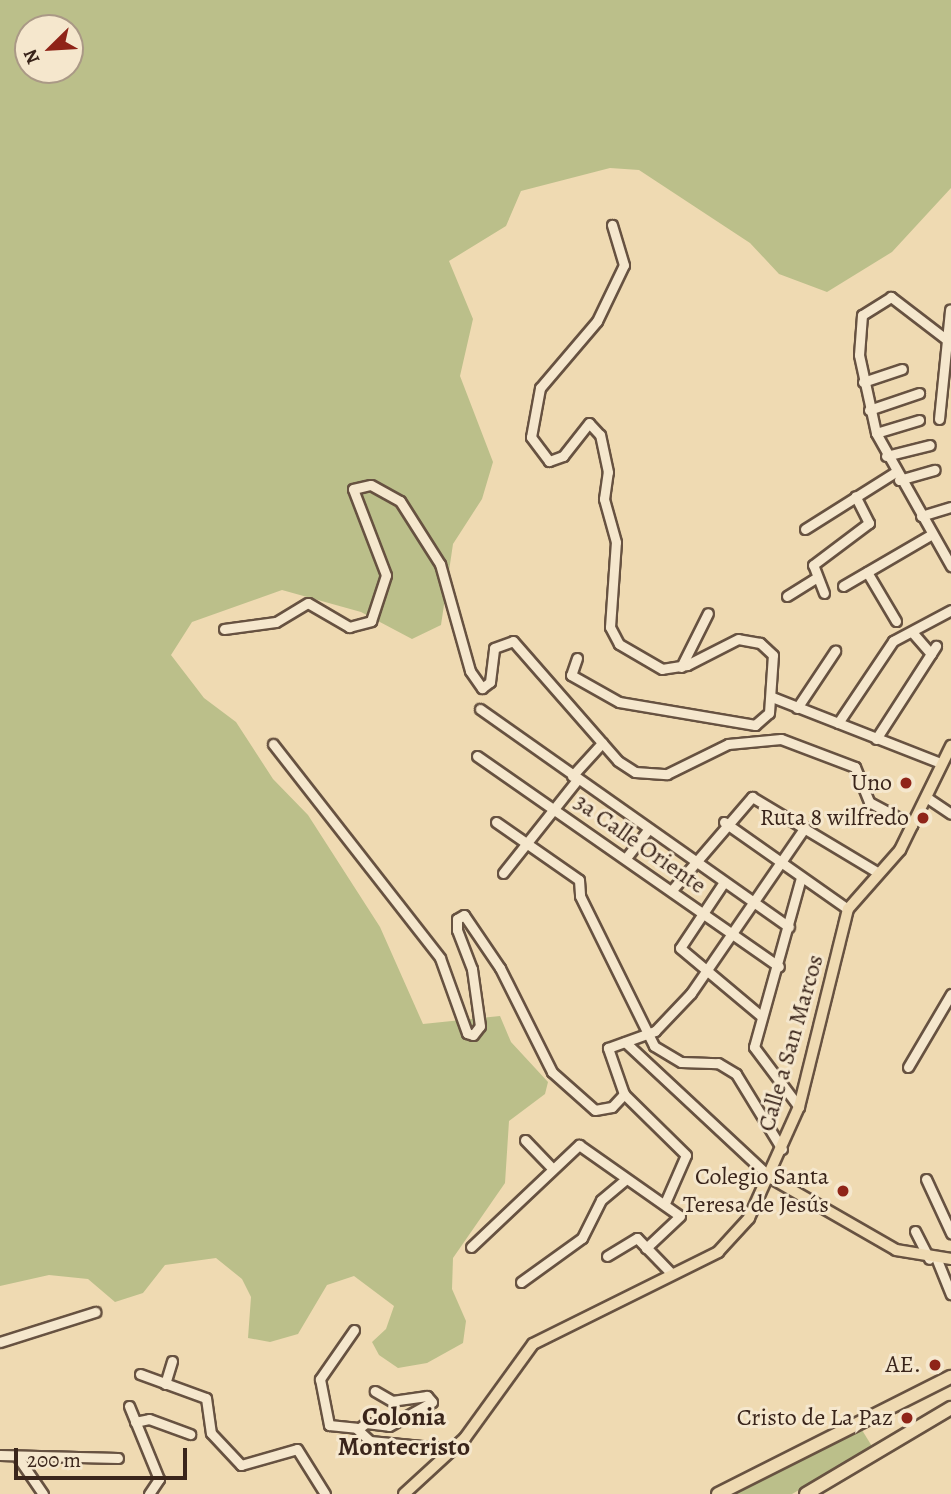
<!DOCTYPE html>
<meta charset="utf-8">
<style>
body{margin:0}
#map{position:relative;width:951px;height:1494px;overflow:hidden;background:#efdab2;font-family:Alegreya,serif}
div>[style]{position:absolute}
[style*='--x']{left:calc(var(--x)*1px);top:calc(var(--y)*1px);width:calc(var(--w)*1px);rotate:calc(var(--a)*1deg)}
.green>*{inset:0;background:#bbbf8a}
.roads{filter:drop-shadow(2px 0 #675241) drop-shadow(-2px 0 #675241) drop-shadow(0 2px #675241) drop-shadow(0 -2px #675241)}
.minor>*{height:9px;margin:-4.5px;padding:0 4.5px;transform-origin:4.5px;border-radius:4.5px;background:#f5e7cd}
.major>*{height:10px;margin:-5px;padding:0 5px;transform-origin:5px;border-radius:5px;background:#efdab2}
.highway>*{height:12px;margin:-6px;padding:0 6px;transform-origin:6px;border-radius:6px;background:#efdab2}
.dots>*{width:19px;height:19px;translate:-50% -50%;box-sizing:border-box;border:4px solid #f5e7cd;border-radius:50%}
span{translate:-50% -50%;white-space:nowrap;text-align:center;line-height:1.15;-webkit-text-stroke:6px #f5e7cd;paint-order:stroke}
.poi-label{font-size:24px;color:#3a251b}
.right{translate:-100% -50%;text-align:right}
.street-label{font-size:24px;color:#3a251b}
.neighbourhood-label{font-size:26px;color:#3a251b;font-weight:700}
.north{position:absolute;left:14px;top:14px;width:70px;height:70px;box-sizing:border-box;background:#f5e7cd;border:2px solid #aa9986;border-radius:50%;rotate:246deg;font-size:19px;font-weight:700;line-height:28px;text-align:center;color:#3a251b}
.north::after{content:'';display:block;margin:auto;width:24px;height:32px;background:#8f2418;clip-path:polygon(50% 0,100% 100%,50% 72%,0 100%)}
.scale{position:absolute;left:14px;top:1448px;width:173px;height:32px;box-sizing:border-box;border:4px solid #3a251b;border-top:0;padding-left:9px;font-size:21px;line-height:24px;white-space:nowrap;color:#3a251b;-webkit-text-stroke:5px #f5e7cd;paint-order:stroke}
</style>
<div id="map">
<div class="green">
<div style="clip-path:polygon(evenodd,0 0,951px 0,951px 188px,892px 252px,827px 292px,779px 274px,750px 243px,639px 170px,610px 168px,521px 191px,506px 226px,449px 261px,473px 319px,460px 376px,493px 462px,482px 499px,453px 544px,441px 625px,412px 639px,361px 612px,282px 590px,192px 622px,171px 655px,204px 698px,236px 722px,273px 779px,308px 815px,380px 927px,423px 1024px,500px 1016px,511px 1042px,548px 1082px,545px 1094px,509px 1121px,505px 1183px,453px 1258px,452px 1289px,466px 1321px,463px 1343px,427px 1363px,398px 1368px,379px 1355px,372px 1342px,386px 1329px,394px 1306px,354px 1276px,327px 1285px,298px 1334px,270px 1342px,248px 1338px,251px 1297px,242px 1279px,216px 1258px,165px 1265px,143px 1293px,115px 1302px,88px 1279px,49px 1275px,0 1286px,0 0,28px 28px,70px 28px,70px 70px,28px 70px,28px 28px)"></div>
<div style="clip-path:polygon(862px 1430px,873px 1448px,792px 1494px,731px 1494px)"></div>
</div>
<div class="roads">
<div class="minor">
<div style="--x:951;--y:343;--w:76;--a:-142.5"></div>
<div style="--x:891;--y:297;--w:34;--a:148"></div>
<div style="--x:862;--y:315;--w:40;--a:94.3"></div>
<div style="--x:859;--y:355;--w:80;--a:77.7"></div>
<div style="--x:876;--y:433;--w:153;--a:60.6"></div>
<div style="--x:863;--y:382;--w:41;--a:-18.4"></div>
<div style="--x:869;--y:410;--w:53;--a:-18.8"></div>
<div style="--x:939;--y:419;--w:110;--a:-84.2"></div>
<div style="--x:876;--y:433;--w:45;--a:-16.8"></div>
<div style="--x:886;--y:456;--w:45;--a:-14"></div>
<div style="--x:899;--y:480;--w:37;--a:-16"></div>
<div style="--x:921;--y:516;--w:31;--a:-17"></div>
<div style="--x:805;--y:529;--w:105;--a:-32.2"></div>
<div style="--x:867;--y:572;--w:57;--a:59.4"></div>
<div style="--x:843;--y:586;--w:103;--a:-30.3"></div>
<div style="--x:824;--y:593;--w:30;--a:-111"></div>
<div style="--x:813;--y:565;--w:70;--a:-36.9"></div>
<div style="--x:869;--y:523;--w:30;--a:-117"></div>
<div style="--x:787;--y:596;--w:34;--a:-32"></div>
<div style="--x:224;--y:629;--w:52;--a:-7.7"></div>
<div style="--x:276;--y:622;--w:37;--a:-31"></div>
<div style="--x:308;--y:603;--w:48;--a:30.3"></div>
<div style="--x:349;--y:627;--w:23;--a:-15"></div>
<div style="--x:371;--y:621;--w:48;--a:-71.9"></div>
<div style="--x:386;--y:575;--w:92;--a:-111"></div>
<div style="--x:353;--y:489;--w:18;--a:-13"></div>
<div style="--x:371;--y:485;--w:33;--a:29"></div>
<div style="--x:400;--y:501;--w:75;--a:57.6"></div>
<div style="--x:440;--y:564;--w:111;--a:74.3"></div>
<div style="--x:470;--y:671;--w:21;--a:55"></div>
<div style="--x:482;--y:688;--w:10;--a:-37"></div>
<div style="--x:490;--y:682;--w:34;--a:-83"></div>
<div style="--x:494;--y:648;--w:20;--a:-20"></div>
<div style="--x:513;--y:641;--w:159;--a:48.8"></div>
<div style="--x:618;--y:761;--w:20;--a:33"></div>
<div style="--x:635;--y:772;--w:32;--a:4"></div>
<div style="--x:667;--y:774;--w:68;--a:-26.2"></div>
<div style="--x:728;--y:744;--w:53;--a:-5.4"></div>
<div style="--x:781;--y:739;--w:79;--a:20.7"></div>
<div style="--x:855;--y:767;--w:38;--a:68"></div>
<div style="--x:869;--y:802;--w:49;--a:28.1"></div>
<div style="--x:912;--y:632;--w:29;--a:49"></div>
<div style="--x:577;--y:658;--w:18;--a:109"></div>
<div style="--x:571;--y:675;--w:55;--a:29.4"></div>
<div style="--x:619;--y:702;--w:138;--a:9.6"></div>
<div style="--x:755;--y:725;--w:18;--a:-41"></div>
<div style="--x:769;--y:713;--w:58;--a:-86.1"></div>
<div style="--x:773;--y:655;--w:18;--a:-137"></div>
<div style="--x:760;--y:643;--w:22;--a:-170"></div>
<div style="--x:738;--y:639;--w:57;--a:153"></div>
<div style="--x:687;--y:665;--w:25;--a:171"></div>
<div style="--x:662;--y:669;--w:50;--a:-149.8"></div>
<div style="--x:619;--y:644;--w:19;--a:-118"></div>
<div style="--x:610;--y:627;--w:85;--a:-86"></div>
<div style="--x:616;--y:542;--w:45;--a:-105.6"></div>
<div style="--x:604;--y:499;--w:27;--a:-82"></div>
<div style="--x:608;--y:472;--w:38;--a:-102"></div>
<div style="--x:600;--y:435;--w:16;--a:-133"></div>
<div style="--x:589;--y:423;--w:42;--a:128.2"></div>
<div style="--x:563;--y:456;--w:15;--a:160"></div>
<div style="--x:549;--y:461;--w:30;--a:-127"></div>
<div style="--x:531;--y:437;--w:50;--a:-79.6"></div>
<div style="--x:540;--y:388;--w:88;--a:-49.6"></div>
<div style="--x:597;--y:321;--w:62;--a:-64.3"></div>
<div style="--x:624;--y:265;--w:42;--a:-106.7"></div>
<div style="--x:681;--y:667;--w:60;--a:-63.4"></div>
<div style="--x:772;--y:697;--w:180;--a:21.4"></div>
<div style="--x:797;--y:708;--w:69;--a:-56.3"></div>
<div style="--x:480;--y:709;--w:378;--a:35.2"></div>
<div style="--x:838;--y:723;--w:99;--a:-56.1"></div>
<div style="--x:893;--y:641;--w:66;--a:-28.1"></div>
<div style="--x:876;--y:739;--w:111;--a:-57.2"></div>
<div style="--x:273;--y:744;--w:271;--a:52"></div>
<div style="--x:440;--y:958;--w:80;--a:70.2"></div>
<div style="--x:467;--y:1033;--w:6;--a:18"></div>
<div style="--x:473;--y:1035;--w:11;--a:-52"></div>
<div style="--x:480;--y:1026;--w:58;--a:-98"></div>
<div style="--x:472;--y:969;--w:42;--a:-111"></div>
<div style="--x:457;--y:930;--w:11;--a:-90"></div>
<div style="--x:457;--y:919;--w:8;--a:-30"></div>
<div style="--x:464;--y:915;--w:64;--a:55.8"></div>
<div style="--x:500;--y:968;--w:116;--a:63.4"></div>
<div style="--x:552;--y:1072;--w:57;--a:41.5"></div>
<div style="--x:595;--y:1110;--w:17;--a:-10"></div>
<div style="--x:612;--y:1107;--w:18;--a:-47"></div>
<div style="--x:477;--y:756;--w:368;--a:34.9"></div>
<div style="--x:572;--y:776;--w:45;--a:-47.7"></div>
<div style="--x:926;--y:797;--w:30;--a:34"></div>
<div style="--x:496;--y:822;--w:101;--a:34.9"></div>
<div style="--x:579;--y:880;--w:16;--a:86"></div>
<div style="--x:580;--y:896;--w:167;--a:63.7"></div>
<div style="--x:654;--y:1046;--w:31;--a:31"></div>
<div style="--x:681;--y:1062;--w:37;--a:2"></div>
<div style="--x:718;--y:1063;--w:21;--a:31"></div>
<div style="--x:736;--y:1074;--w:88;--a:58.5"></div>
<div style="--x:724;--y:822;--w:151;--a:35.1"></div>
<div style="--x:626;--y:858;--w:37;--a:-52"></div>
<div style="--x:503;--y:873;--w:119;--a:-51.5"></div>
<div style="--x:724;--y:882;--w:79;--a:123.7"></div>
<div style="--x:680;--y:948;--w:106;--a:40"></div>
<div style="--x:672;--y:890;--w:123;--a:-49.3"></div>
<div style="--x:752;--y:797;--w:146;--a:31"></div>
<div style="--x:625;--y:1042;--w:200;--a:43"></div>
<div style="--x:908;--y:1067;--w:85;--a:-59.5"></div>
<div style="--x:799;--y:1107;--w:75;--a:-126.9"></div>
<div style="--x:754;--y:1047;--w:175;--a:-74.5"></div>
<div style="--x:525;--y:1140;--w:40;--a:46"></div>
<div style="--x:926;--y:1179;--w:60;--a:65.2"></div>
<div style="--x:665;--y:1203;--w:52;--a:-66.4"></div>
<div style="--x:686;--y:1155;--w:87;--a:-135.5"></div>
<div style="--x:624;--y:1094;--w:49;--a:-109.2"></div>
<div style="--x:608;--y:1048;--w:50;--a:-19.9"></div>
<div style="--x:655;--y:1031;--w:52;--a:-46.5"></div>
<div style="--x:691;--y:993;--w:201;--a:-55.5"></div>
<div style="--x:915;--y:1231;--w:31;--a:63"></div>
<div style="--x:471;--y:1247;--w:149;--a:-43.4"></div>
<div style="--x:579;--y:1145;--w:123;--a:35.1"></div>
<div style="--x:680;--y:1216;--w:47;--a:136.7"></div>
<div style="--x:607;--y:1256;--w:35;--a:-31"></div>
<div style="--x:637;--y:1238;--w:50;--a:45.8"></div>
<div style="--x:937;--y:1260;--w:37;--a:68"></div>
<div style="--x:521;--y:1282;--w:75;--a:-35.8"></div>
<div style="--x:582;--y:1238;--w:42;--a:-63.4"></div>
<div style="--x:601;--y:1200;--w:30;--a:-40"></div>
<div style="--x:354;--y:1330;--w:60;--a:124.8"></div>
<div style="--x:320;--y:1379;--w:47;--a:78.9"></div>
<div style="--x:329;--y:1425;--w:27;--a:6"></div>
<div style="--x:356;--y:1428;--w:19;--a:43"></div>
<div style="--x:370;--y:1441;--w:83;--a:5.5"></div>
<div style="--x:0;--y:1342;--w:100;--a:-17.5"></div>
<div style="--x:140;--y:1374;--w:70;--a:20"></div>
<div style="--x:206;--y:1398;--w:35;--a:82"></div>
<div style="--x:211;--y:1433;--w:44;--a:46.8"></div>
<div style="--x:241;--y:1465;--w:58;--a:-15.9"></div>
<div style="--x:297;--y:1449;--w:53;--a:58.1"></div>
<div style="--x:165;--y:1384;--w:24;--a:-73"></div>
<div style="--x:129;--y:1406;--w:79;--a:67.7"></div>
<div style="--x:159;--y:1479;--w:18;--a:124"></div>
<div style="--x:135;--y:1422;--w:14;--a:-12"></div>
<div style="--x:149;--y:1419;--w:44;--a:20.1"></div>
<div style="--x:358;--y:1429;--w:10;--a:-37"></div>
<div style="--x:366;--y:1423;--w:23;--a:7"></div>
<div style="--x:389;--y:1426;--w:49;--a:-29.2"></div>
<div style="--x:432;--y:1402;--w:8;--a:-130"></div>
<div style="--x:427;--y:1396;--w:35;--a:172"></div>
<div style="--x:392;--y:1401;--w:20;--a:-150"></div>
<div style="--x:0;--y:1455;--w:118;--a:1.5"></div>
<div style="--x:17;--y:1456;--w:46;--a:55.6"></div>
</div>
<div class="major">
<div style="--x:771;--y:1178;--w:144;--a:29.9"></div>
<div style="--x:896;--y:1250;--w:56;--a:9.3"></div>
<div style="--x:404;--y:1494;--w:83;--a:-42.6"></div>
<div style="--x:465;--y:1438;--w:116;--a:-54.1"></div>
<div style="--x:533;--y:1344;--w:207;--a:-26.4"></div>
<div style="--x:718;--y:1252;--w:46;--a:-47.6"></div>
<div style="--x:749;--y:1218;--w:122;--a:-65.8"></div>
<div style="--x:799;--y:1107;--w:204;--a:-76.1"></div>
<div style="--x:848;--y:909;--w:79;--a:-48.6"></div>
<div style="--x:900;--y:850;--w:116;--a:-63.9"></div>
</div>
<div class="highway">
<div style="--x:718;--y:1494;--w:261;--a:-26.7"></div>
<div style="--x:806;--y:1494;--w:169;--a:-30.7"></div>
</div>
</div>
<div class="dots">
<div style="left:906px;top:783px;background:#8f2418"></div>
<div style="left:923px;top:818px;background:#8f2418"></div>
<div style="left:843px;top:1191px;background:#8f2418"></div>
<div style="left:935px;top:1365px;background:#8f2418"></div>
<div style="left:907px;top:1418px;background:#8f2418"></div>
</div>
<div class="poi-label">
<span class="right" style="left:892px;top:783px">Uno</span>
<span class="right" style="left:909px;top:818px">Ruta 8 wilfredo</span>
<span class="right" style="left:829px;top:1191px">Colegio Santa<br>Teresa de Jesús</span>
<span class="right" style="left:921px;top:1365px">AE.</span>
<span class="right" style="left:893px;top:1418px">Cristo de La Paz</span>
</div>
<div class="street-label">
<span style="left:640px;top:844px;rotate:35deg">3a Calle Oriente</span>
<span style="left:791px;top:1043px;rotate:-74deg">Calle a San Marcos</span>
</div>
<div class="neighbourhood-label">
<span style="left:404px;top:1432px">Colonia<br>Montecristo</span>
</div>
<div class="north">N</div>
<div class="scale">200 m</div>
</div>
